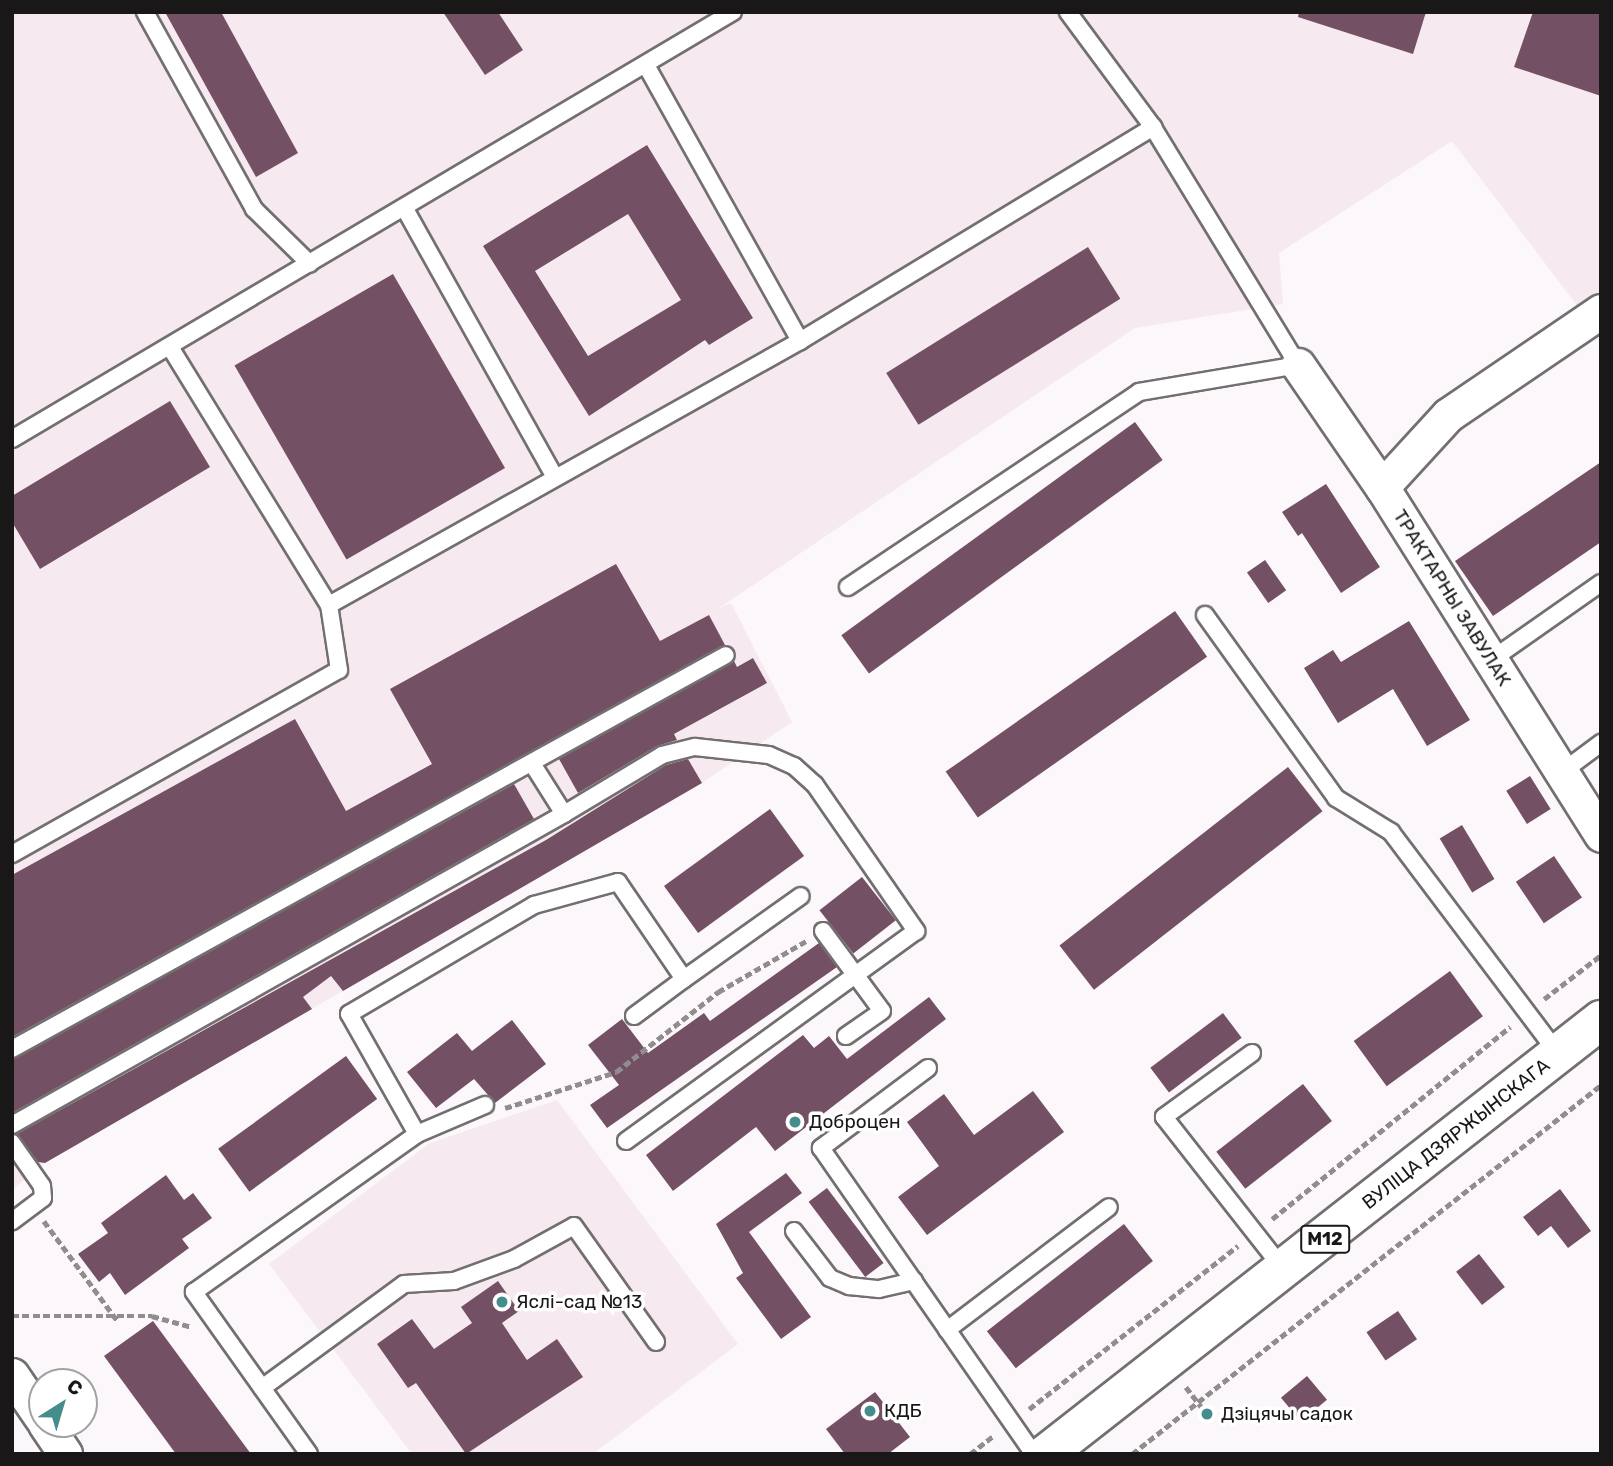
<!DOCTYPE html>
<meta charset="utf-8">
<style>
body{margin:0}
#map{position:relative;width:1613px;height:1466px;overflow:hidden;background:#fcf7fa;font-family:Rubik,sans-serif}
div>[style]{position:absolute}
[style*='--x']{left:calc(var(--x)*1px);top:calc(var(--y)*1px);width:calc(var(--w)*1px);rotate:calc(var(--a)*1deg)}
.built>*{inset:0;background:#f6e9ef}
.building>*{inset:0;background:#745064;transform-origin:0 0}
.path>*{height:4.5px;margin-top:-2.25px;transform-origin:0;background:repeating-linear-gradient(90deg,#918d8f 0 7px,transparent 0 10.5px)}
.roads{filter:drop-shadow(2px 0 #736f71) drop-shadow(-2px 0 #736f71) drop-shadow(0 2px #736f71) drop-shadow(0 -2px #736f71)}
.lane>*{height:16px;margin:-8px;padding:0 8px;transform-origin:8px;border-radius:8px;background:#fff}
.street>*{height:33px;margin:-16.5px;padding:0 16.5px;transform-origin:16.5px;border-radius:16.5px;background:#fff}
.primary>*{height:38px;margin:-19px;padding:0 19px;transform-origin:19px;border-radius:19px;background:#fff}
.dots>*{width:19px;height:19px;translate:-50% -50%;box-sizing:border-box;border:4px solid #fff;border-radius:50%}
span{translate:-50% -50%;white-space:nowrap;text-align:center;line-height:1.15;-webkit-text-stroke:7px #fff;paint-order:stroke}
.shield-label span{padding:2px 5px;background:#fff;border:2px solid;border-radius:5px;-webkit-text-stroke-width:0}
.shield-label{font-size:18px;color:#191718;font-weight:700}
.street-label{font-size:19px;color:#191718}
.poi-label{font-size:19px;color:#191718}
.left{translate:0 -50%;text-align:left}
.frame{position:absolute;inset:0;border:14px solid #191718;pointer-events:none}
.north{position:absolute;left:28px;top:1368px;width:70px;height:70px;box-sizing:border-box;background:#fff;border:2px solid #a3a2a3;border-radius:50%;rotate:37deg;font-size:19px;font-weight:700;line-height:28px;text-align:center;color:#191718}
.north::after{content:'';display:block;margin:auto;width:24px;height:32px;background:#458d8d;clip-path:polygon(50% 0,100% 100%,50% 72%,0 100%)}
</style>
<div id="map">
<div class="built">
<div style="clip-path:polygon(12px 12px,1601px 12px,1601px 337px,1452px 141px,1279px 253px,1283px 304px,1135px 328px,719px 608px,731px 603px,792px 722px,702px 783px,45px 1163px,12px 1190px)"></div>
<div style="clip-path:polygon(557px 1100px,738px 1344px,593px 1454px,412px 1454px,269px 1264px,430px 1143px)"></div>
</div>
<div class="building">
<div style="clip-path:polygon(165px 12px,221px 12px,298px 153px,256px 177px)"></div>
<div style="clip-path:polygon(443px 12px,498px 12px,523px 50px,485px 75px)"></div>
<div style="clip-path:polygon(1299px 12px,1426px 12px,1413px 54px,1298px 17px)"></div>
<div style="clip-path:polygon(1533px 12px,1601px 12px,1601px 96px,1514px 67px)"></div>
<div style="clip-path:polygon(evenodd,647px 145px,753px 318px,709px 345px,705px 340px,589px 416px,483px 246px,647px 145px,628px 214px,681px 300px,588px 356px,535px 271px,628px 214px)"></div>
<div style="left:1088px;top:247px;width:61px;height:238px;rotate:58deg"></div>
<div style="left:393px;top:274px;width:224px;height:183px;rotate:60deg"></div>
<div style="clip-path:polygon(170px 401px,210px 467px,40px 569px,12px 522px,12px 496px)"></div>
<div style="left:1135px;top:422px;width:47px;height:363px;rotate:54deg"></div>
<div style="clip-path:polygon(1601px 462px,1601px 542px,1493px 616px,1455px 561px)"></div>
<div style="clip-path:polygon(1326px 484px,1380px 567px,1341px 593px,1302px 533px,1298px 536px,1282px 512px)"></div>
<div style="left:1265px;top:560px;width:37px;height:22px;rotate:55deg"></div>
<div style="clip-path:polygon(616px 564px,660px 641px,709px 615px,725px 645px,12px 1037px,12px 875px,295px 719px,346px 811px,432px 764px,390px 689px)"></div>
<div style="left:1175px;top:611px;width:56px;height:280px;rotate:55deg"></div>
<div style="clip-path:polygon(1409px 621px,1470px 720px,1427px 746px,1393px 689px,1338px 723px,1304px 668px,1333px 650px,1341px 662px)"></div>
<div style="clip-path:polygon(753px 658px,767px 683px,674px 734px,677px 740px,657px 746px,578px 793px,559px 759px,734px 661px,737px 667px)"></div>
<div style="clip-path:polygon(688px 759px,702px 783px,343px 991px,331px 976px,303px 997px,312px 1009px,45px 1163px,38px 1162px,17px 1134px,546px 840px,666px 765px)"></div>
<div style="left:1288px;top:767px;width:56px;height:290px;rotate:52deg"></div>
<div style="left:1530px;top:776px;width:39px;height:28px;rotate:58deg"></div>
<div style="clip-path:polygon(514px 784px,534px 819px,12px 1113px,12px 1059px)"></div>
<div style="left:770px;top:809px;width:58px;height:131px;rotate:54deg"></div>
<div style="left:1462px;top:825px;width:63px;height:26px;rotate:59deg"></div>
<div style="left:1554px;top:856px;width:50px;height:46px;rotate:56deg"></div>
<div style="left:862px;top:877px;width:55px;height:54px;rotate:52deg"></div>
<div style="clip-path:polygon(819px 943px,837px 967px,607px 1128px,590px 1105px,619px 1085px,588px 1045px,622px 1019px,648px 1053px,704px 1013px,710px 1021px)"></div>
<div style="left:1450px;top:971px;width:56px;height:119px;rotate:54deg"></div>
<div style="clip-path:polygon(929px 997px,946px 1019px,775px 1151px,756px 1127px,673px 1191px,646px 1155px,803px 1035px,814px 1048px,829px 1036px,847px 1059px)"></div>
<div style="left:1223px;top:1013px;width:31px;height:91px;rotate:53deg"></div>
<div style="clip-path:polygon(512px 1020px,546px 1064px,495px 1103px,474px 1079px,436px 1108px,407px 1072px,457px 1033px,472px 1051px)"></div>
<div style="left:346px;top:1056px;width:53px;height:158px;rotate:54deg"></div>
<div style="left:1303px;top:1084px;width:47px;height:110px;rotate:52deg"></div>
<div style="clip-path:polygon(1033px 1091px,1064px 1132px,927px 1235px,898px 1197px,939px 1166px,907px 1122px,944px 1094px,974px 1135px)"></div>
<div style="clip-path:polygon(786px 1173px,802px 1193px,749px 1232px,811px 1317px,781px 1339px,736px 1278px,743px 1273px,716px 1224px)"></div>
<div style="clip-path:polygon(166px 1175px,184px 1200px,193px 1193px,212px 1218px,182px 1239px,189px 1248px,125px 1295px,110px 1273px,99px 1282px,78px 1254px,108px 1233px,101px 1223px)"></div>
<div style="left:827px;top:1188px;width:94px;height:23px;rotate:53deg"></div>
<div style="clip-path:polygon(1560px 1189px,1591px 1231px,1568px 1248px,1551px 1226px,1538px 1236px,1523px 1217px)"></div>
<div style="left:1124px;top:1224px;width:47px;height:174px;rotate:52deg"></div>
<div style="left:1479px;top:1254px;width:42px;height:29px;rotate:52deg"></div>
<div style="clip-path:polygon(498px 1281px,519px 1311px,502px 1323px,527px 1360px,557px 1339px,583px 1377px,466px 1454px,416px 1383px,408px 1388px,377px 1344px,412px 1319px,434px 1349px,472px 1323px,461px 1307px)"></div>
<div style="left:1398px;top:1311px;width:34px;height:38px;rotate:56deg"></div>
<div style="clip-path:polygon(153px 1321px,251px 1454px,176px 1454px,104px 1356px)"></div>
<div style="left:1307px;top:1376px;width:31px;height:34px;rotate:50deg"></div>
<div style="clip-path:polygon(875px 1392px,910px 1437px,888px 1454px,845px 1454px,826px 1429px)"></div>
</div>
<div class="path">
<div style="--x:1544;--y:999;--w:72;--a:-37.7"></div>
<div style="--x:505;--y:1108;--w:117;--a:-18"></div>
<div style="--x:616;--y:1072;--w:130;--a:-38.1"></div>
<div style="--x:718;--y:992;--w:102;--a:-30.1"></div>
<div style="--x:1272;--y:1219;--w:306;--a:-38.9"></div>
<div style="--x:44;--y:1221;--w:123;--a:53.6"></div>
<div style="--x:12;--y:1316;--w:140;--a:0"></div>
<div style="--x:152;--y:1316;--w:41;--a:15.4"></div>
<div style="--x:1186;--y:1387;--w:34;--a:52"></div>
<div style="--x:1029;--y:1409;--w:265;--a:-38"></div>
<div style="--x:970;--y:1454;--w:31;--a:-38"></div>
<div style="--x:1132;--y:1454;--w:597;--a:-38.19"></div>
</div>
<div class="roads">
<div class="lane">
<div style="--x:145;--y:12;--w:225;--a:61"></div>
<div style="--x:254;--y:209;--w:78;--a:44.5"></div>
<div style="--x:647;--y:67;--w:314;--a:60.8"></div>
<div style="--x:800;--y:341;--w:413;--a:-31.2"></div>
<div style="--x:405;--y:209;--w:307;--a:60.8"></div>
<div style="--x:170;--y:347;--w:303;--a:58.4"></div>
<div style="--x:329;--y:605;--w:540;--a:-29.27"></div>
<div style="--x:12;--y:439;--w:838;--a:-30.64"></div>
<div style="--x:848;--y:587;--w:350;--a:-33.8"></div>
<div style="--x:1139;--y:392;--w:161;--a:-9.6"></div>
<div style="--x:1298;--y:365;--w:279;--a:-121.4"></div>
<div style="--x:1153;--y:127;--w:143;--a:-126.5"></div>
<div style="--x:1205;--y:615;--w:225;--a:54.4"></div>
<div style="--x:1336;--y:798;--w:65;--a:31.7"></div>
<div style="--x:1391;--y:832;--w:278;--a:53"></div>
<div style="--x:1491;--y:660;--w:134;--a:-35"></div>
<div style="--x:1562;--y:772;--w:49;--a:-36.6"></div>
<div style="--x:564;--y:814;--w:114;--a:-31"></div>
<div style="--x:662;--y:755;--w:34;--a:-14"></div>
<div style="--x:695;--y:747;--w:74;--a:6.2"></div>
<div style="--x:769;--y:755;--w:27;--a:24"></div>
<div style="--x:794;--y:766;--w:28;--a:42"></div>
<div style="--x:815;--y:785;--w:178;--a:55.3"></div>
<div style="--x:916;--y:931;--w:358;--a:144.1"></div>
<div style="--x:12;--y:854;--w:375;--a:-29.4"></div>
<div style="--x:339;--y:670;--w:66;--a:-98.7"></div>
<div style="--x:823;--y:931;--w:99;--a:53.6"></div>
<div style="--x:882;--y:1011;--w:44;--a:145.2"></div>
<div style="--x:634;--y:1016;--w:62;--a:-36.5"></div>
<div style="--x:12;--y:1049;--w:815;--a:-28.89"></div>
<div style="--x:1252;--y:1053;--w:109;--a:144"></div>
<div style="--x:1164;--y:1117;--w:193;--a:51.9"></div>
<div style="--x:928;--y:1068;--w:134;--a:143.2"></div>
<div style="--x:821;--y:1148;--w:373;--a:55.2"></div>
<div style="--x:12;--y:1125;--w:634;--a:-29.4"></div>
<div style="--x:564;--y:814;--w:58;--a:-122.3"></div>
<div style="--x:417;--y:1134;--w:138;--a:-119.5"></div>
<div style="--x:349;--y:1014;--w:215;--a:-30.5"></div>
<div style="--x:534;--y:905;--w:87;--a:-15.3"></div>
<div style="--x:618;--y:882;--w:117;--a:55.8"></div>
<div style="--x:684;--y:979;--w:143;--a:-35.4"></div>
<div style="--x:12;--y:1143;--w:52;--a:55.1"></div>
<div style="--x:42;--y:1186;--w:12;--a:85"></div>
<div style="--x:43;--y:1198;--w:39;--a:143"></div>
<div style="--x:794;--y:1231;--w:59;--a:52.5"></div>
<div style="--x:830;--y:1278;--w:21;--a:23"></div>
<div style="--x:849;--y:1286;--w:30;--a:6"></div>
<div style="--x:879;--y:1289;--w:36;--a:-13"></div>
<div style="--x:947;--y:1330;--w:203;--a:-37.2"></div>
<div style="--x:262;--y:1388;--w:176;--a:-36.2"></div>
<div style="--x:404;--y:1284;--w:50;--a:-3.4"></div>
<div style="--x:454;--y:1281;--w:64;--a:-20.1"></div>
<div style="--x:514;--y:1259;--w:68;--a:-28.8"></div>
<div style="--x:574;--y:1226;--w:142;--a:54.7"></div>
<div style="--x:309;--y:1454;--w:199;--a:-125.4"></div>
<div style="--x:194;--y:1292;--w:273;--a:-35.3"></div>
<div style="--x:417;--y:1134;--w:74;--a:-23.1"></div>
</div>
<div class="street">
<div style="--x:1298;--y:365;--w:148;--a:55.5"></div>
<div style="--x:1382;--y:487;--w:411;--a:57.8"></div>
<div style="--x:1382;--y:487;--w:98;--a:-47.5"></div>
<div style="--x:1448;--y:415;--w:185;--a:-34.2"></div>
<div style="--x:12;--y:1375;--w:53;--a:55.7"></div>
<div style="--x:45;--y:1424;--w:36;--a:56"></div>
</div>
<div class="primary">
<div style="--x:1046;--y:1454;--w:705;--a:-38.02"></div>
</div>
</div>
<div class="dots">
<div style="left:795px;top:1122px;background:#458d8d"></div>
<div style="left:502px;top:1302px;background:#458d8d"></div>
<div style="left:870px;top:1411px;background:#458d8d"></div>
<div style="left:1207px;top:1414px;background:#458d8d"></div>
</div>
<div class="shield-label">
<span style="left:1325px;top:1239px">М12</span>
</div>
<div class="street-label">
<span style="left:1452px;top:598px;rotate:58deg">ТРАКТАРНЫ ЗАВУЛАК</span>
<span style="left:1456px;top:1134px;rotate:-38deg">ВУЛІЦА ДЗЯРЖЫНСКАГА</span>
</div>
<div class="poi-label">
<span class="left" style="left:809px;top:1122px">Доброцен</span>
<span class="left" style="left:516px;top:1302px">Яслі-сад №13</span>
<span class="left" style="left:884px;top:1411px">КДБ</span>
<span class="left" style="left:1221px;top:1414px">Дзіцячы садок</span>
</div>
<div class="frame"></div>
<div class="north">С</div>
</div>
